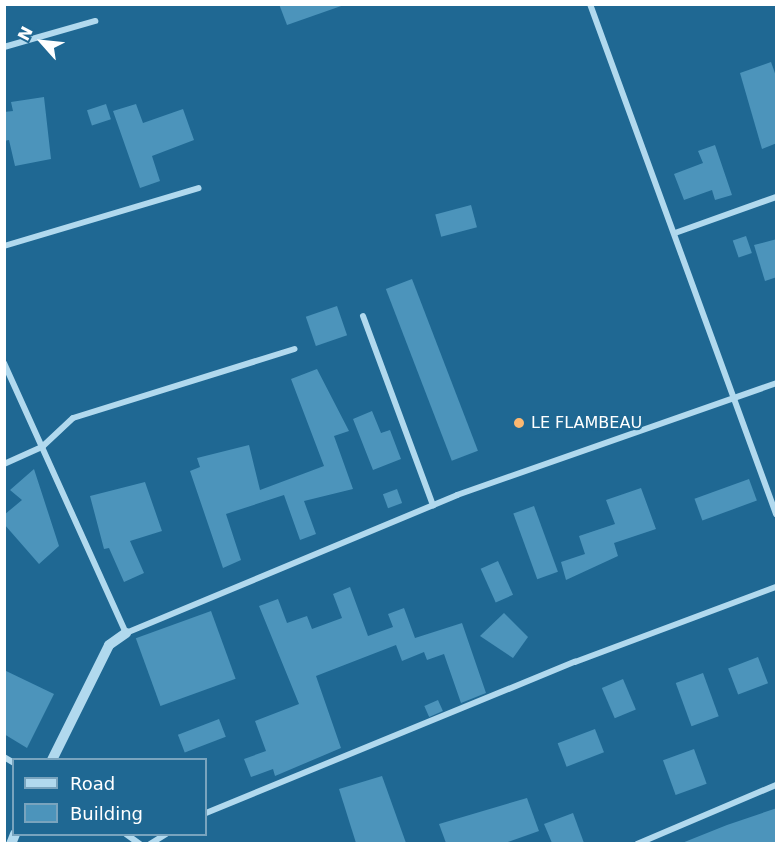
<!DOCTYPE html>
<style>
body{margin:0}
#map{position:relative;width:781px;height:848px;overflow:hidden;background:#1f6893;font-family:"DejaVu Sans",sans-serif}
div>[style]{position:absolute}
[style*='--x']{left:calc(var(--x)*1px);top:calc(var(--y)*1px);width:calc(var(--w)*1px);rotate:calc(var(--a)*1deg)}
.building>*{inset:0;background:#4c94bb;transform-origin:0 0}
.minor>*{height:6px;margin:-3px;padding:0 3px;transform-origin:3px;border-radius:3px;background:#b1d9ee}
.tertiary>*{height:10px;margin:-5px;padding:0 5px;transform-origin:5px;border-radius:5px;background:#b1d9ee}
.dots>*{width:16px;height:16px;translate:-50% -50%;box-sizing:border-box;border:3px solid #1f6893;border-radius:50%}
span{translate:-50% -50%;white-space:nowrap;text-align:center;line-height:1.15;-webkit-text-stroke:4.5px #1f6893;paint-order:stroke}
.poi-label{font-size:16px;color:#fff}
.left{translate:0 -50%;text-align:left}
.frame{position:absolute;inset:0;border:6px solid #fff;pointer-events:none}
.legend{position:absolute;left:12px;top:758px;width:195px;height:78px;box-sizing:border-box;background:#1f6893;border:2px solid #79a4be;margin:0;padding:8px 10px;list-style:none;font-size:18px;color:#fff}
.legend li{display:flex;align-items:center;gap:12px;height:30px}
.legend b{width:30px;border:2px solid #79a4be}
.north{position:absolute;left:12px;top:12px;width:60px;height:60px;-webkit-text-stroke:4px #1f6893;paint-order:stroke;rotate:297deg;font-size:16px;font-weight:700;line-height:24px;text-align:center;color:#fff}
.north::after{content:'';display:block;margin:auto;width:21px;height:27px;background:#fff;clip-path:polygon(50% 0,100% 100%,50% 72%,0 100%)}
</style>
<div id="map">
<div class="building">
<div style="clip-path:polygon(279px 4px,344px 4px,344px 5px,287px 25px)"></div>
<div style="clip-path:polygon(771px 62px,777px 79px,777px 143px,762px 149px,740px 73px)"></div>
<div style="clip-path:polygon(44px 97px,51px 159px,15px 166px,9px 140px,4px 141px,4px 112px,13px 111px,11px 102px)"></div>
<div style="left:106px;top:104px;width:16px;height:20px;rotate:72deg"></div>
<div style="clip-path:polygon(136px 104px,143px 123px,183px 109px,194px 140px,152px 156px,160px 181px,140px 188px,113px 111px)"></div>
<div style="clip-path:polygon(715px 145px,732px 195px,715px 200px,712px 190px,684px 200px,674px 174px,703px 163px,698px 151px)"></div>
<div style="left:471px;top:205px;width:23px;height:37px;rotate:75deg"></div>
<div style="left:746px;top:236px;width:18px;height:14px;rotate:71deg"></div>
<div style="clip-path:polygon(777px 239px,777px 277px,765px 281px,754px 245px)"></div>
<div style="left:412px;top:279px;width:184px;height:28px;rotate:69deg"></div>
<div style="left:337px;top:306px;width:31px;height:33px;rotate:71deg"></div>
<div style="clip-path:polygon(317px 369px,349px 431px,334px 436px,353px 489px,304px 501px,316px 534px,300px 540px,284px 495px,226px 514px,241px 560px,223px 568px,190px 471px,200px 467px,197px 458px,249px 445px,260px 490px,324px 466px,291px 379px)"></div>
<div style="clip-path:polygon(372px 411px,381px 433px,390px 430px,401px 459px,373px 470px,353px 419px)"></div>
<div style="clip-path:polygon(34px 469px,59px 546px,39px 564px,4px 524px,4px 515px,22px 500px,10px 490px)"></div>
<div style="left:749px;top:479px;width:23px;height:58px;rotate:70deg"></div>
<div style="clip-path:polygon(145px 482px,162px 531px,130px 541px,144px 573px,124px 582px,109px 548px,104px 549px,90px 496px)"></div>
<div style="clip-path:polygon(641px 488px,656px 529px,614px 543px,618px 556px,566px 580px,561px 562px,585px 554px,579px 536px,615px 524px,606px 500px)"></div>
<div style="left:397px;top:489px;width:15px;height:15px;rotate:70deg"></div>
<div style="left:534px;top:506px;width:70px;height:22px;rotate:70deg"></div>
<div style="left:498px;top:561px;width:37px;height:19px;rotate:66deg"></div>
<div style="clip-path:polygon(350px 587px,368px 636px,393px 627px,388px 614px,404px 608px,415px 638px,462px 623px,486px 693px,461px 703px,444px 654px,427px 660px,424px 652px,402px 661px,396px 645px,316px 676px,341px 748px,275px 776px,273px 769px,251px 777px,244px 759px,266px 751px,255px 721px,299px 704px,259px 606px,278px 599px,287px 623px,307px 616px,312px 629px,342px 618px,333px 594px)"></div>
<div style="left:211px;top:611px;width:72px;height:80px;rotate:70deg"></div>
<div style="clip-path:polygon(504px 613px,528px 637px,513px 658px,480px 636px)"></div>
<div style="left:758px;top:657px;width:28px;height:32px;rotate:69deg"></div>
<div style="clip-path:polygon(4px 670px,54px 694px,27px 748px,4px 734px)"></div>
<div style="left:703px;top:673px;width:46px;height:29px;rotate:70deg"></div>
<div style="left:623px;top:679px;width:33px;height:23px;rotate:67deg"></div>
<div style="left:438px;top:700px;width:12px;height:15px;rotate:66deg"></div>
<div style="left:219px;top:719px;width:19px;height:44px;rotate:69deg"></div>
<div style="left:595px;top:729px;width:25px;height:40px;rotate:69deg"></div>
<div style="left:694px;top:749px;width:37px;height:33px;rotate:70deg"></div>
<div style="clip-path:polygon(382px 776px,406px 843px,356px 843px,339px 789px)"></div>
<div style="clip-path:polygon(527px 798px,539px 831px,505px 843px,446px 843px,439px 824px)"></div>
<div style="clip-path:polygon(777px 808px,777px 843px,682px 843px,727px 825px)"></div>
<div style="clip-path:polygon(573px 813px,584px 843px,552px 843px,544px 824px)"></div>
</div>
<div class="minor">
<div style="--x:590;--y:4;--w:543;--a:69.96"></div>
<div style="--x:4;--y:47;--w:95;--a:-15.9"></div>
<div style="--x:675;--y:233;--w:107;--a:-19.6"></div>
<div style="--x:4;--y:246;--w:203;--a:-16.6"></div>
<div style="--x:363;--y:316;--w:202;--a:69.7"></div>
<div style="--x:4;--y:363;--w:296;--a:65.7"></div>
<div style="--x:126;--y:633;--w:359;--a:-22.6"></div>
<div style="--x:457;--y:495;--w:338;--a:-19.3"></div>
<div style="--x:4;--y:464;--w:42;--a:-24.1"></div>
<div style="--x:42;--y:447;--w:42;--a:-43.1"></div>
<div style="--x:73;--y:418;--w:232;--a:-17.3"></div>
<div style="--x:4;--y:757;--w:12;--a:31"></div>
<div style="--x:206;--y:813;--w:399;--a:-22.3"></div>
<div style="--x:575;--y:662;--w:215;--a:-20.5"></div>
<div style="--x:126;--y:834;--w:17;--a:36"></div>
<div style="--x:150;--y:844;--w:19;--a:-32"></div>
<div style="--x:637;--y:844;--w:151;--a:-23"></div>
</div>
<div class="tertiary">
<div style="--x:52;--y:760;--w:128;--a:-63.6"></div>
<div style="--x:109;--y:645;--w:21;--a:-35"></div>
<div style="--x:11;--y:844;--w:11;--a:-68"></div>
</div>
<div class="dots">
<div style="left:519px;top:423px;background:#fcb871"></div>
</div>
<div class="poi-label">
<span class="left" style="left:531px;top:423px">LE FLAMBEAU</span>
</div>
<div class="frame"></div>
<ul class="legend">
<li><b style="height:8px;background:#b1d9ee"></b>Road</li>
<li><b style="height:16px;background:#4c94bb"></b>Building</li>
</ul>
<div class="north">N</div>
</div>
